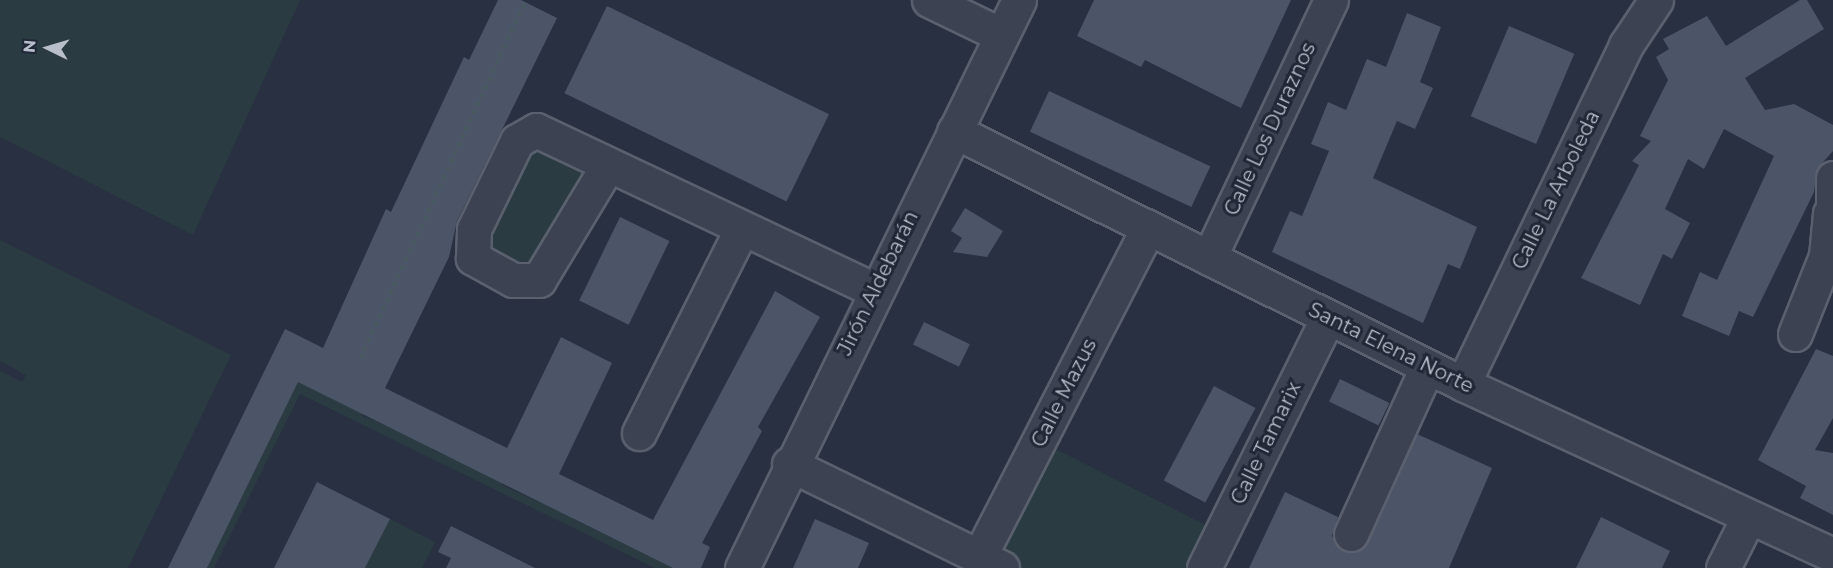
<!DOCTYPE html>
<meta charset="utf-8">
<style>
body{margin:0}
#map{position:relative;width:1833px;height:568px;overflow:hidden;background:#283041;font-family:Montserrat,sans-serif}
div>[style]{position:absolute}
[style*='--x']{left:calc(var(--x)*1px);top:calc(var(--y)*1px);width:calc(var(--w)*1px);rotate:calc(var(--a)*1deg)}
.green>*{inset:0;background:#2a3c42}
.building>*{inset:0;background:#4c5468;transform-origin:0 0}
.path>*{height:4px;margin-top:-2px;transform-origin:0;background:repeating-linear-gradient(90deg,#48595f 0 4.5px,transparent 0 9px)}
.roads{filter:drop-shadow(2px 0 #5a606e) drop-shadow(-2px 0 #5a606e) drop-shadow(0 2px #5a606e) drop-shadow(0 -2px #5a606e)}
.minor>*{height:33px;margin:-16.5px;padding:0 16.5px;transform-origin:16.5px;border-radius:16.5px;background:#3c4251}
span{translate:-50% -50%;white-space:nowrap;text-align:center;line-height:1.15;-webkit-text-stroke:6px #212736;paint-order:stroke}
.street-label{font-size:20px;color:#b9becb}
.north{position:absolute;left:18px;top:18px;width:60px;height:60px;-webkit-text-stroke:4px #212736;paint-order:stroke;rotate:275deg;font-size:16px;font-weight:700;line-height:24px;text-align:center;color:#b9becb}
.north::after{content:'';display:block;margin:auto;width:21px;height:27px;background:#b9becb;clip-path:polygon(50% 0,100% 100%,50% 72%,0 100%)}
</style>
<div id="map">
<div class="green">
<div style="clip-path:polygon(0 0,300px 0,193px 235px,0 137px)"></div>
<div style="clip-path:polygon(522px 139px,605px 171px,550px 272px,513px 281px,474px 229px)"></div>
<div style="clip-path:polygon(0 240px,231px 355px,128px 568px,0 568px,0 371px,22px 382px,26px 375px,0 361px)"></div>
<div style="clip-path:polygon(297px 370px,364px 410px,362px 416px,434px 445px,432px 450px,505px 479px,502px 485px,541px 503px,544px 499px,575px 514px,573px 519px,612px 538px,615px 533px,673px 568px,655px 568px,300px 394px,214px 568px,207px 568px)"></div>
<div style="clip-path:polygon(1040px 441px,1221px 533px,1204px 568px,1002px 568px,979px 557px)"></div>
<div style="clip-path:polygon(390px 519px,435px 542px,422px 568px,365px 568px)"></div>
</div>
<div class="building">
<div style="clip-path:polygon(498px 0,521px 0,557px 18px,457px 221px,449px 257px,385px 388px,507px 448px,561px 337px,612px 363px,559px 474px,653px 520px,775px 291px,820px 317px,758px 427px,762px 431px,702px 543px,710px 547px,701px 568px,673px 568px,298px 382px,207px 568px,168px 568px,285px 329px,323px 348px,386px 209px,391px 212px,464px 57px,469px 60px)"></div>
<div style="clip-path:polygon(1094px 0,1291px 0,1241px 108px,1145px 60px,1141px 67px,1077px 36px)"></div>
<div style="clip-path:polygon(1800px 0,1807px 0,1824px 29px,1745px 78px,1765px 110px,1794px 104px,1833px 125px,1833px 151px,1817px 169px,1814px 192px,1753px 317px,1739px 311px,1729px 336px,1682px 316px,1700px 272px,1717px 280px,1774px 156px,1724px 129px,1704px 169px,1688px 159px,1665px 209px,1690px 223px,1672px 259px,1663px 254px,1640px 305px,1581px 278px,1639px 165px,1632px 161px,1651px 141px,1640px 136px,1668px 80px,1656px 57px,1669px 49px,1663px 39px,1707px 16px,1726px 46px)"></div>
<div style="left:607px;top:6px;width:247px;height:97px;rotate:26deg"></div>
<div style="clip-path:polygon(1407px 13px,1441px 27px,1420px 82px,1433px 88px,1415px 129px,1397px 121px,1373px 178px,1477px 227px,1460px 269px,1448px 264px,1423px 323px,1272px 252px,1290px 211px,1302px 216px,1329px 151px,1311px 144px,1328px 102px,1346px 110px,1367px 59px,1386px 67px)"></div>
<div style="left:1509px;top:26px;width:71px;height:98px;rotate:23deg"></div>
<div style="left:1049px;top:91px;width:178px;height:45px;rotate:25deg"></div>
<div style="clip-path:polygon(965px 208px,1003px 231px,987px 257px,953px 252px,962px 238px,951px 231px)"></div>
<div style="left:620px;top:217px;width:55px;height:93px;rotate:26deg"></div>
<div style="left:924px;top:322px;width:51px;height:25px;rotate:26deg"></div>
<div style="clip-path:polygon(1816px 349px,1833px 356px,1833px 418px,1815px 450px,1833px 453px,1833px 515px,1800px 498px,1806px 486px,1758px 460px)"></div>
<div style="left:1340px;top:379px;width:55px;height:25px;rotate:26deg"></div>
<div style="left:1214px;top:386px;width:47px;height:107px;rotate:28deg"></div>
<div style="clip-path:polygon(1417px 434px,1492px 468px,1449px 568px,1249px 568px,1285px 492px,1338px 517px,1332px 536px,1343px 551px,1362px 549px)"></div>
<div style="clip-path:polygon(317px 482px,390px 519px,365px 568px,274px 568px)"></div>
<div style="clip-path:polygon(1601px 517px,1670px 551px,1662px 568px,1576px 568px)"></div>
<div style="clip-path:polygon(815px 519px,869px 543px,858px 568px,793px 568px)"></div>
<div style="clip-path:polygon(451px 526px,535px 568px,446px 568px,451px 558px,438px 552px)"></div>
</div>
<div class="path">
<div style="--x:360;--y:359;--w:396;--a:-65.2"></div>
</div>
<div class="roads">
<div class="minor">
<div style="--x:929;--y:0;--w:80;--a:25.9"></div>
<div style="--x:954;--y:131;--w:568;--a:26.43"></div>
<div style="--x:1463;--y:384;--w:408;--a:24.8"></div>
<div style="--x:608;--y:165;--w:134;--a:121"></div>
<div style="--x:539;--y:280;--w:26;--a:180"></div>
<div style="--x:513;--y:280;--w:46;--a:-151.2"></div>
<div style="--x:473;--y:258;--w:29;--a:-88"></div>
<div style="--x:474;--y:229;--w:98;--a:-64"></div>
<div style="--x:517;--y:141;--w:22;--a:-30"></div>
<div style="--x:536;--y:130;--w:375;--a:25.3"></div>
<div style="--x:1833;--y:178;--w:45;--a:90"></div>
<div style="--x:1209;--y:258;--w:285;--a:-64.7"></div>
<div style="--x:1795;--y:334;--w:84;--a:-68.3"></div>
<div style="--x:1826;--y:256;--w:43;--a:-84.7"></div>
<div style="--x:1463;--y:384;--w:376;--a:-64.3"></div>
<div style="--x:1626;--y:45;--w:54;--a:-56.3"></div>
<div style="--x:639;--y:433;--w:229;--a:-63.3"></div>
<div style="--x:789;--y:464;--w:237;--a:26"></div>
<div style="--x:1351;--y:534;--w:183;--a:-65.5"></div>
<div style="--x:979;--y:557;--w:370;--a:-62.8"></div>
<div style="--x:742;--y:568;--w:632;--a:-64"></div>
<div style="--x:1204;--y:568;--w:280;--a:-63.7"></div>
<div style="--x:1723;--y:568;--w:56;--a:-63.4"></div>
</div>
</div>
<div class="street-label">
<span style="left:1270px;top:129px;rotate:-65deg">Calle Los Duraznos</span>
<span style="left:1556px;top:190px;rotate:-64deg">Calle La Arboleda</span>
<span style="left:878px;top:283px;rotate:-64deg">Jirón Aldebarán</span>
<span style="left:1391px;top:348px;rotate:26deg">Santa Elena Norte</span>
<span style="left:1064px;top:393px;rotate:-63deg">Calle Mazus</span>
<span style="left:1266px;top:443px;rotate:-64deg">Calle Tamarix</span>
</div>
<div class="north">N</div>
</div>
